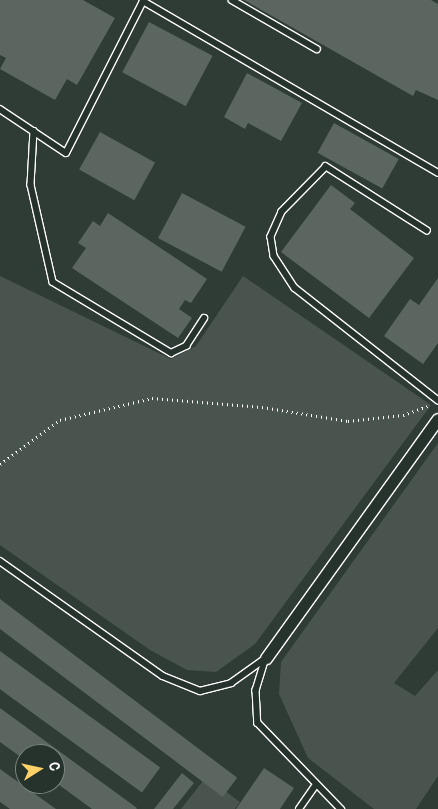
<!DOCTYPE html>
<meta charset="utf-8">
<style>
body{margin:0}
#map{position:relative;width:438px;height:809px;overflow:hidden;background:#2f3b35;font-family:Pangolin,sans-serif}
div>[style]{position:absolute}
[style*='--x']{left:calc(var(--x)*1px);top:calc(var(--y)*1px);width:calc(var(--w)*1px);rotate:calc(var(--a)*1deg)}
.green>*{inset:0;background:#4a544f}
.building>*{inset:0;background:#5b6661;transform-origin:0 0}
.path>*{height:2.5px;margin-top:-1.25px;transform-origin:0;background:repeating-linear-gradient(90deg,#fff 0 1px,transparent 0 5px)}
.roads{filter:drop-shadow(1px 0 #fff) drop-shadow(-1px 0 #fff) drop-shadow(0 1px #fff) drop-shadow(0 -1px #fff)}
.lane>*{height:5.5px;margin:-2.75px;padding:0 2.75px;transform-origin:2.75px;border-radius:2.75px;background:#26332d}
.street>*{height:11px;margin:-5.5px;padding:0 5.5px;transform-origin:5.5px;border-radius:5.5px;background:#26332d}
span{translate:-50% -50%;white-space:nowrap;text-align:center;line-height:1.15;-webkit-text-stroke:4.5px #26332d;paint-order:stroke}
.north{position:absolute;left:15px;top:744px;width:50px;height:50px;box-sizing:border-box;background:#26332d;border:1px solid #7d8581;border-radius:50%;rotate:80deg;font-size:14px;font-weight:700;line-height:20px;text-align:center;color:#fff}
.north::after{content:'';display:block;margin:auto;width:18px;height:22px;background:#ffd166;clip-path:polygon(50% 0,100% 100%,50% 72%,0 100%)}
</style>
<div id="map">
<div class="green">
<div style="clip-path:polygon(0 276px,171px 359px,196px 346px,243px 276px,431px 405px,255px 644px,216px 672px,187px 670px,150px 650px,0 545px)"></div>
<div style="clip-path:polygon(438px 443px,438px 628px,394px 683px,415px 696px,438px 670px,438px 776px,416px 809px,374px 809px,308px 758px,279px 694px,281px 662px)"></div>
<div style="clip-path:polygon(206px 777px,240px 802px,235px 809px,181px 809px)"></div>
</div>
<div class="building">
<div style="clip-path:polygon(0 0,83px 0,115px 18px,77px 85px,67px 79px,55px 100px,0 69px,6px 58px,0 55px)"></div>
<div style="clip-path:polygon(244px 0,431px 0,438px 4px,438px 100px,416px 90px,413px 96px)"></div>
<div style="left:149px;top:22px;width:72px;height:57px;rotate:28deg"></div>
<div style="clip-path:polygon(247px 73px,302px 103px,281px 141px,248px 123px,245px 129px,224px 117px)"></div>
<div style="left:334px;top:123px;width:74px;height:34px;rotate:29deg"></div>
<div style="left:100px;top:132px;width:63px;height:43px;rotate:29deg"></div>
<div style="clip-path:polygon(331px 185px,355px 203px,350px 209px,414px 258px,369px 318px,281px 252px)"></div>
<div style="left:182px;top:193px;width:72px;height:51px;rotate:28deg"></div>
<div style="clip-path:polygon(108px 213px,207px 279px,191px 303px,185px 300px,179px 309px,192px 318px,178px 338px,72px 268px,86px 248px,78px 243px,93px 221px,100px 226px)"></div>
<div style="clip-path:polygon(438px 278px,438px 343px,423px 364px,384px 336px,410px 299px,419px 305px)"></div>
<div style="left:0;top:599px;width:297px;height:24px;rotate:37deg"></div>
<div style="left:0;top:651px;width:198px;height:31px;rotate:36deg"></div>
<div style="clip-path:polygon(0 708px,137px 808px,136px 809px,92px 809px,55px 782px,55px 754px,25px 754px,25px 760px,0 742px)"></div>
<div style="clip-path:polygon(264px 768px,294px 788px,280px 809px,236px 809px)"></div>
<div style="clip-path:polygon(0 769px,56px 809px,10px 809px,0 802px)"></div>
<div style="clip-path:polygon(182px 773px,194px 783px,173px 809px,154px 809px)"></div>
</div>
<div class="path">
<div style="--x:0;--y:464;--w:74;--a:-36.3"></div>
<div style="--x:60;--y:420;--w:95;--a:-13.4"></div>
<div style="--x:152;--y:398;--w:110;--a:4.7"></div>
<div style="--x:262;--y:407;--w:87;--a:9.2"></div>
<div style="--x:348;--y:421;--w:55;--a:-6.2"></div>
<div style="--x:403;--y:415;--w:29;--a:-20"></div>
</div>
<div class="roads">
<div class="lane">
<div style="--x:232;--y:0;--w:98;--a:30"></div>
<div style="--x:0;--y:109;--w:79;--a:33.7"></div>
<div style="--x:66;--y:153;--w:170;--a:-63.1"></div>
<div style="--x:143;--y:1;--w:341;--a:30.2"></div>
<div style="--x:34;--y:131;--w:54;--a:93.2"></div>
<div style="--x:31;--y:185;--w:99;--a:77.2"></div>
<div style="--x:53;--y:282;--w:138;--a:31"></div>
<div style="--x:171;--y:353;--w:17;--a:-25"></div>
<div style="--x:186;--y:346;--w:33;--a:-57"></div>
<div style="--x:427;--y:231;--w:120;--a:-147.6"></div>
<div style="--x:326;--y:167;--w:63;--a:134.4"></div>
<div style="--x:282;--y:212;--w:27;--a:114"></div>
<div style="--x:271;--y:237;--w:19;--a:81"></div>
<div style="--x:274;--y:256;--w:38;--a:57"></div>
<div style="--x:295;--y:288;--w:182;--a:38.1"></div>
<div style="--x:0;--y:561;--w:199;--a:35.2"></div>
<div style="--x:163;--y:676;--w:40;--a:22"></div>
<div style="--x:200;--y:691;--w:32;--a:-14"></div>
<div style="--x:231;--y:683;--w:43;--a:-35.5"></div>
<div style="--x:266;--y:658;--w:34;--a:107"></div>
<div style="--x:256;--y:690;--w:33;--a:87"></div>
<div style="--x:258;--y:723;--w:120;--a:46"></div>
<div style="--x:299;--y:809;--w:28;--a:-55"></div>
</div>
<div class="street">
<div style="--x:266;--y:658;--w:294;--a:-54.3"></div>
</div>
</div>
<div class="north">С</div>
</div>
